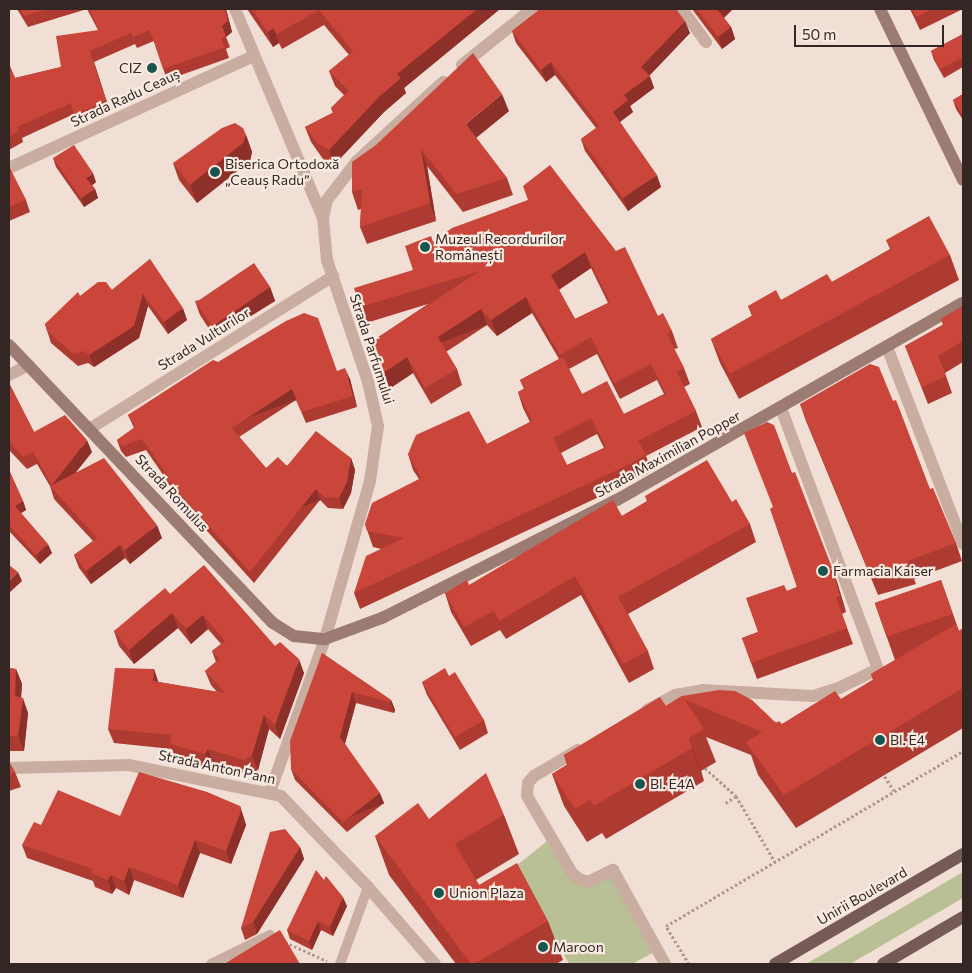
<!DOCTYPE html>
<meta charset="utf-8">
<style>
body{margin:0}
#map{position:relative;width:972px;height:973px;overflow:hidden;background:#f1dfd5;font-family:Commissioner,sans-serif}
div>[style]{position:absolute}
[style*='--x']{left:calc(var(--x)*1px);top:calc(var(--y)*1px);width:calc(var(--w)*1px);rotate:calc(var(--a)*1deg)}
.green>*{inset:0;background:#b9c095}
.path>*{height:3px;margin-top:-1.5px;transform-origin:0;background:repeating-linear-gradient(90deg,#b5968c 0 2.5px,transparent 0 5px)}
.lane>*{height:10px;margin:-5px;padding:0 5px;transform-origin:5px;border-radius:5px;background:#c9ada1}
.street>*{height:12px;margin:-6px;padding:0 6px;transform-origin:6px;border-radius:6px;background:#c9ada1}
.secondary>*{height:12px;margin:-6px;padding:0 6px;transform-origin:6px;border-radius:6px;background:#9c7b73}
.primary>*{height:12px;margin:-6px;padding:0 6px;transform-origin:6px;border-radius:6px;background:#765a55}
.wall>*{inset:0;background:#ae3b32}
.shaded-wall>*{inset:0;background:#8d3029;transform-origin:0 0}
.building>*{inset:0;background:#ca453a;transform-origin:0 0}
.dots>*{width:14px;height:14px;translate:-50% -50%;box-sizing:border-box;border:2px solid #f9eae1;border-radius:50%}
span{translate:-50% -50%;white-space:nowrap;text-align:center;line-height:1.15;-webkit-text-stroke:4.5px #f9eae1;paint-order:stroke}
.poi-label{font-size:14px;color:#332624}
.right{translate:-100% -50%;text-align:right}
.left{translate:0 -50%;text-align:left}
.street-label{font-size:14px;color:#332624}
.frame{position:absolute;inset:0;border:10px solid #332624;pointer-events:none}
.scale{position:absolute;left:794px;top:25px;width:150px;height:22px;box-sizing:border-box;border:2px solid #332624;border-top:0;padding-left:6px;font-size:15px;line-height:18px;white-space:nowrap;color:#332624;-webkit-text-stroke:4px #f9eae1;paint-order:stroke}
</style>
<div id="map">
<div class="green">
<div style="clip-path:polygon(551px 838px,579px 879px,613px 870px,658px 950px,632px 964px,569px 964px,516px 866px)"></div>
<div style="clip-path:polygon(963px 872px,963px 898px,850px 964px,806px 964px)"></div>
</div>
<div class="path">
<div style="--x:705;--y:768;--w:42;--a:42.1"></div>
<div style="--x:736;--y:796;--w:14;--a:146"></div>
<div style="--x:882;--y:772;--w:22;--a:58"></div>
<div style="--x:736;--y:796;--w:77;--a:59.4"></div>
<div style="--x:285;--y:942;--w:46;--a:24.3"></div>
<div style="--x:689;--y:964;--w:44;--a:-121.2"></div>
<div style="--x:666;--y:926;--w:345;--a:-30.5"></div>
</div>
<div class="lane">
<div style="--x:211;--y:964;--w:66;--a:-26.2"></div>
<div style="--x:340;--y:964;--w:82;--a:-70"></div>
</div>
<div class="street">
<div style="--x:235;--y:9;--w:227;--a:67.2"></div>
<div style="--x:323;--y:218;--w:42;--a:84.6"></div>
<div style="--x:327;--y:260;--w:129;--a:71.4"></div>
<div style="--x:368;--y:382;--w:45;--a:77.2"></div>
<div style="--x:378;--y:426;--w:56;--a:98.3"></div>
<div style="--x:370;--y:481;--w:164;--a:105.9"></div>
<div style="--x:325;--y:639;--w:163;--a:109.8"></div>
<div style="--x:682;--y:9;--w:41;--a:54"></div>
<div style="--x:462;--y:65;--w:90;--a:-38.7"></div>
<div style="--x:9;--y:168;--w:269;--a:-24.6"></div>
<div style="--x:323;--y:218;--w:18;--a:-77"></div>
<div style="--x:327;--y:200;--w:49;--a:-52.4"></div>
<div style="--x:357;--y:161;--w:117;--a:-42.6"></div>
<div style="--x:887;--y:347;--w:211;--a:68.9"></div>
<div style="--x:9;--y:375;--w:22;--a:-27"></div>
<div style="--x:91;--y:428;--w:286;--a:-32.1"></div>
<div style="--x:647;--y:710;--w:32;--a:-28"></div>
<div style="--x:675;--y:695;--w:27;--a:-10"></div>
<div style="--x:702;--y:690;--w:111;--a:3.1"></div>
<div style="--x:813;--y:696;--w:27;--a:-17"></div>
<div style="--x:839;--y:688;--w:43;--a:-26"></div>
<div style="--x:878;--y:669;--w:278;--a:-110.4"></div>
<div style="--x:578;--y:750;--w:51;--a:149.4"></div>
<div style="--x:534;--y:776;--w:9;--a:131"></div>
<div style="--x:528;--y:783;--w:13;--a:94"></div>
<div style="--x:527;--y:796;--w:89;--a:59.7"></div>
<div style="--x:572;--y:873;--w:9;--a:41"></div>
<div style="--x:579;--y:879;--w:9;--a:18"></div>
<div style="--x:588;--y:882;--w:28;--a:-26"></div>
<div style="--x:613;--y:870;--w:107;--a:61"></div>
<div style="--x:9;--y:768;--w:120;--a:-1.4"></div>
<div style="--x:129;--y:765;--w:155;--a:11.5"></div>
<div style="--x:281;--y:796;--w:126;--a:46.3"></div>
<div style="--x:368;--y:887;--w:102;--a:49"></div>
</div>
<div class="secondary">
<div style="--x:880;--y:9;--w:190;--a:64.1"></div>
<div style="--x:9;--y:345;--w:383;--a:46.5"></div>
<div style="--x:273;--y:623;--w:25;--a:32"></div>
<div style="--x:294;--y:636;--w:31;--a:6"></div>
<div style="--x:325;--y:639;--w:63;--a:-20.4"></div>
<div style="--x:384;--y:617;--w:261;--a:-26.7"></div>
<div style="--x:617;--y:500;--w:398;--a:-29.7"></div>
</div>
<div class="primary">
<div style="--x:775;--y:964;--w:218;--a:-30.3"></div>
<div style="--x:883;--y:964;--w:93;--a:-30.4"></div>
</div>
<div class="wall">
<div style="clip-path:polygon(17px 9px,226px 9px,232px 32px,226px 37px,230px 47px,226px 49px,229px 58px,167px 80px,154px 41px,137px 48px,135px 44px,94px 62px,110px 112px,78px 126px,74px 114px,22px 138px,23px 142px,9px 150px,9px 64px,15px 78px,61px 67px,98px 30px,87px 9px,28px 27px)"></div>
<div style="clip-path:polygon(247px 9px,500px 9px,404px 88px,406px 93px,384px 112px,334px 165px,323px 159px,311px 142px,305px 127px,333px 113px,331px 108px,344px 95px,335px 86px,329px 71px,349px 55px,324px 25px,282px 49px,279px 43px,273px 47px)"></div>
<div style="clip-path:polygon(537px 9px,676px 9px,690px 33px,649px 76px,654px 88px,630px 106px,633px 112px,620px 122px,661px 187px,628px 211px,585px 151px,581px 139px,596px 128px,555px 75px,546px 82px,516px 43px,512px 31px,538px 11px)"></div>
<div style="clip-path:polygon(692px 9px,733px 9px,724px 18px,731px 27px,735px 39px,722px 49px)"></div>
<div style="clip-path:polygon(910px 9px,963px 9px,920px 30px)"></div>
<div style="clip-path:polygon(963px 34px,963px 67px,944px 78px,934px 60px,931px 51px)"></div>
<div style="clip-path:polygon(963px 94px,963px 120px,956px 109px,953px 100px)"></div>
<div style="clip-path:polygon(509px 111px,476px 138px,507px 178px,513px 195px,463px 212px,427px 166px,436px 221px,367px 244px,360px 227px,361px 209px,358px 210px,352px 192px,352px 162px)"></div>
<div style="clip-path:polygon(246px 135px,252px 152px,250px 161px,197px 203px,179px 180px,173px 163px)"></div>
<div style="clip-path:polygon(53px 158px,96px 182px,92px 185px,95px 189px,98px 198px,84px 207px,56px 167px)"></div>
<div style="clip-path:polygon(9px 168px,26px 200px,30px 212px,9px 221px)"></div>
<div style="clip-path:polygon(evenodd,528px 200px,658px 316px,672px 331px,678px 348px,674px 349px,684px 368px,690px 384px,684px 387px,696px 411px,702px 427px,646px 456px,652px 471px,633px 481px,360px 609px,354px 593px,381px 549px,373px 547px,365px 524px,419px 479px,413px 470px,408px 454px,487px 444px,530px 422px,523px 408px,518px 392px,524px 389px,520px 380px,559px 359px,532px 313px,497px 336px,487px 325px,446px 352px,457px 369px,462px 385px,431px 404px,413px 373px,389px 389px,371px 342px,428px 304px,366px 323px,360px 307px,413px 270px,433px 242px,528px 200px,591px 268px,608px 303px,575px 319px,559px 290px,591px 268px,528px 200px,597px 354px,620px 399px,657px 380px,664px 394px,624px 414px,582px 394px,569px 369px,597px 354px,528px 200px,597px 434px,604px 448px,567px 465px,561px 453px,597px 434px)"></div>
<div style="clip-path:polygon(886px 240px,950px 255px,959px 280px,739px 399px,720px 363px,711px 339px,752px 316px,748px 306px,781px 300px,832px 282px,890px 249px)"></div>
<div style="clip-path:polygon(150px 259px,187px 320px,168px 334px,148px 306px,139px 338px,94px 367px,88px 363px,78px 366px,51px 343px,45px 324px,80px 296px,112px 290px)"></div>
<div style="clip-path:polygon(270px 287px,275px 301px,215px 338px,200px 315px,195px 301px)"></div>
<div style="clip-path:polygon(963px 306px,963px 362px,945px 373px,952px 393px,928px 404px,905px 346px,943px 325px,941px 319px)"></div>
<div style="clip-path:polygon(218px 362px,337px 371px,350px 379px,357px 407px,306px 423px,296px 400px,239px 437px,266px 468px,351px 458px,355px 470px,351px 493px,343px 509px,328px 508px,320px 500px,254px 583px,170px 490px,166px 479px,146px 450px,126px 457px,121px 451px,117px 440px,134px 428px,128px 415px)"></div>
<div style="clip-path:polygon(9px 383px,34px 432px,92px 452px,76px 472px,162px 538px,130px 564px,125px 558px,91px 584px,79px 568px,74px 555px,93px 541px,54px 499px,50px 486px,37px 464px,27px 469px,9px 450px)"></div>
<div style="clip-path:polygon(800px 404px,930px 489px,956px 543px,962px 561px,914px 579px,916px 584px,878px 595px,806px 421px)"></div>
<div style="clip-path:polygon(9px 470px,23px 501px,26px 510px,21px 513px,52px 553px,40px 564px,9px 531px)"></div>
<div style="clip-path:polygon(792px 473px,837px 582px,846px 612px,842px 614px,853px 644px,757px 679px,742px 638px,758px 632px,787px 591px,797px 587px,773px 507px)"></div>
<div style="clip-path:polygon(645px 496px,732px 502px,750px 524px,756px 542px,628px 614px,648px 651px,654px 669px,629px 683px,581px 595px,506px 639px,500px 630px,471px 646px,451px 612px,445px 593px,469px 585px,622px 516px,647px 501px)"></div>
<div style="clip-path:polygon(941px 580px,959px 631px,963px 628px,963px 728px,796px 828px,758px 775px,751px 755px,706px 737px,716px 762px,701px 771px,704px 781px,606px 839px,602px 833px,587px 842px,564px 806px,552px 774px,567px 765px,564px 755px,666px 706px,682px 696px,782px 724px,841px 699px,873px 680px,871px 674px,895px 660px,875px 604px)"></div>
<div style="clip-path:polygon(170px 594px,275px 646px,304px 673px,280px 739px,269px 729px,258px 770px,249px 774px,213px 764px,210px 769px,175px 758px,172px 749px,114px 743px,108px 729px,154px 669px,158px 682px,217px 692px,211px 685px,205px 671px,216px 662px,212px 651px,221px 644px,208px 629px,191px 644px,178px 628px,134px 664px,119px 646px,114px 631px)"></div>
<div style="clip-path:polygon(322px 653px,391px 700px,395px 710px,394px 713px,356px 703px,345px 744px,384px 803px,347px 832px,295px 780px,291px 769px)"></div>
<div style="clip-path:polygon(9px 668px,16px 669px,22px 684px,21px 697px,28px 713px,24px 751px,9px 751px)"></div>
<div style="clip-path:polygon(449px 676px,484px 720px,488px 733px,460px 750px,427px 695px,422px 682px)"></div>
<div style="clip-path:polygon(9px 762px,15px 772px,21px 787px,9px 791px)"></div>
<div style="clip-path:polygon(240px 806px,246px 825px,231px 864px,200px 853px,183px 898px,134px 880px,129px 895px,116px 888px,112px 894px,95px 887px,93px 881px,27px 858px,22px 845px,41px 825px,120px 816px)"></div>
<div style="clip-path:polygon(504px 815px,519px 854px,476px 880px,479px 885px,548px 921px,563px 960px,556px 964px,456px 964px,389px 875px,375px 836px,429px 819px)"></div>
<div style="clip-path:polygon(300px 847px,304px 859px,257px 934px,245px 940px,241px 928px)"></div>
<div style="clip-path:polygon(324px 880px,347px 906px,333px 936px,321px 930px,312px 950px,290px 939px,287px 930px)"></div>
</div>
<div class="shaded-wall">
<div style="clip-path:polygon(225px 9px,226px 9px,232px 32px,226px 37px,222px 26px)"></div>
<div style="clip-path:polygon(477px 9px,500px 9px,404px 88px,406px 93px,384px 112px,334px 165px,329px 150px,397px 74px)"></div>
<div style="clip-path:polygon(717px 9px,733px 9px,721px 20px)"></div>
<div style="clip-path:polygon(685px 21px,690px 33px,648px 77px,650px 76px,654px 88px,630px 106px,633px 112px,617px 124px,613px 112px,641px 67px)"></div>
<div style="clip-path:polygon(731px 27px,735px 39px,722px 49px,718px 37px)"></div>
<div style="clip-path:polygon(273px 28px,279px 43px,273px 47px,268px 32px)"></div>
<div style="clip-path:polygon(90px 51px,94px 62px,110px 112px,106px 101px)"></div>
<div style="clip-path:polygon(551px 62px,555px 75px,546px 82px,541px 70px)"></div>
<div style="clip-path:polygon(502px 94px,509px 111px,472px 141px,466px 124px)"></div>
<div style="clip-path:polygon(246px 135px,252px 152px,250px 161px,197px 203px,190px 185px)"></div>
<div style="clip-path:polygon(421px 149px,427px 166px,436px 221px,430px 203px)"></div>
<div style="clip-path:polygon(93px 173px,96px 182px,90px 187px,86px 178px)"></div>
<div style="clip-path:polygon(657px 175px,661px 187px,628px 211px,623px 198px)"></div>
<div style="clip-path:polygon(95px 189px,98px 198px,84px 207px,81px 198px)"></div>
<div style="clip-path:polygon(585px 252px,591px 268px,556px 291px,551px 275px)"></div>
<div style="clip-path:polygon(270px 287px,275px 301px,215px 338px,211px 325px)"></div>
<div style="clip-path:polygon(143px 294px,148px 306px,139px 338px,94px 367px,89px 355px)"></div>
<div style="clip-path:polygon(526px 297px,532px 313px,497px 336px,491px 320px)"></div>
<div style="clip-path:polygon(183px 308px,187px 320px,168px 334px,164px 322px)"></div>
<div style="left:481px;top:309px;width:17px;height:51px;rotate:69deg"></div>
<div style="clip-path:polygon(407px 357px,413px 373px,389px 389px,383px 373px)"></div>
<div style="clip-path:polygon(345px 368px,350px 379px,357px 407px,353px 396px)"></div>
<div style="left:292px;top:389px;width:12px;height:72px;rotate:70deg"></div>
<div style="clip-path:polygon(87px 440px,92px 452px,58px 495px,52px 485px)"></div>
<div style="clip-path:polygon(351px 458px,355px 470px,351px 493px,343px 509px,339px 498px)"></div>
<div style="left:316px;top:489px;width:12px;height:106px;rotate:70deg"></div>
<div style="clip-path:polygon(23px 501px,26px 510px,18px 515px,15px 506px)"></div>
<div style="clip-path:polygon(157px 525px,162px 538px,130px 564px,125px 550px)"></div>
<div style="clip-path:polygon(48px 544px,52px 553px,40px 564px,36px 555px)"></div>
<div style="clip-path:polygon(120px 545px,125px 558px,91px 584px,86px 571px)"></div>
<div style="clip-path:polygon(908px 561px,914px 579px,916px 584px,909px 566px)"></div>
<div style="clip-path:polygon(831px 565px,837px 582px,846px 612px,840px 596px)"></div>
<div style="clip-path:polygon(18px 572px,22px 581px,9px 593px,9px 581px)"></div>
<div style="clip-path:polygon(172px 613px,178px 628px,134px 664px,129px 650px)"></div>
<div style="clip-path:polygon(203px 615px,208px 629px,191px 644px,186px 629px)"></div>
<div style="clip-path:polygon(299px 659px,304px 673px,280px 739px,275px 725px)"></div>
<div style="clip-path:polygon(16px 669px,22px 684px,20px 711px,15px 696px)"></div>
<div style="clip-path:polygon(154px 669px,159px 684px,153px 681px)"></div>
<div style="clip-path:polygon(352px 692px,356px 703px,344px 747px,340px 737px)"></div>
<div style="clip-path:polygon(23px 698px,28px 713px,24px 751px,18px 736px)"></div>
<div style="clip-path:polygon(391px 700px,395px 710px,394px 713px,390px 702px)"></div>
<div style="clip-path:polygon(264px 715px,269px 729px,258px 770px,252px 755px)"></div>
<div style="clip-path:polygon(689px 738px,701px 771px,704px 781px,692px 748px)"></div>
<div style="clip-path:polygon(208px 749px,213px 764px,210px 769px,205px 754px)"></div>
<div style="left:380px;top:793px;width:11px;height:47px;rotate:68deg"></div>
<div style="clip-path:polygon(240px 806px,246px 825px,231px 864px,226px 851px)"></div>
<div style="clip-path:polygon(195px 840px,200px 853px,183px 898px,178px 885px)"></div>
<div style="clip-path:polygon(300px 847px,304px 859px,257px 934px,253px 922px)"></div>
<div style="clip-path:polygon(129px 867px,134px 880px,129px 895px,124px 881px)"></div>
<div style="clip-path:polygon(111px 875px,116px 888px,112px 894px,108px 880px)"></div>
<div style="clip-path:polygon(343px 897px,347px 906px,333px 936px,330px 927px)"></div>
<div style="clip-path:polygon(318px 921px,321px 930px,312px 950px,309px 941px)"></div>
</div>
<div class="building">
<div style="clip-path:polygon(20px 9px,48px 9px,24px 16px)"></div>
<div style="clip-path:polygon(89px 9px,225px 9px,228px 21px,222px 26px,226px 36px,221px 39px,225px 47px,163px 69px,150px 30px,133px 37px,131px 33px,90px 51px,106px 101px,74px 115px,71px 103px,17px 127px,19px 131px,9px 136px,9px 64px,15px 78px,61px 67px,56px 36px,99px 30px)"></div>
<div style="clip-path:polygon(252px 9px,477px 9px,397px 74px,401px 78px,379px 97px,329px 150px,318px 144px,305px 127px,334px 112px,331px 108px,349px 91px,329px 71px,353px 51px,319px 10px,277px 34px,273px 28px,268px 32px)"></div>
<div style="clip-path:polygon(538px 9px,676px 9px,685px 21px,641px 67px,650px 76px,624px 95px,628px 100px,613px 112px,657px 175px,623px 198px,581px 139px,599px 126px,551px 62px,541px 70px,512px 31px,539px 10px)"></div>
<div style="clip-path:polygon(697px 9px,717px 9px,731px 27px,718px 37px)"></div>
<div style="clip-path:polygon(912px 9px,932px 9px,916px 17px)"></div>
<div style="clip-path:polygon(963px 34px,963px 57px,940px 69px,931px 51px)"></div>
<div style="clip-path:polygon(473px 53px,502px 94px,466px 124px,507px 178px,456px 194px,421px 149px,430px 203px,360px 227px,362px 189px,352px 192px,352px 162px,376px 145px)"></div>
<div style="clip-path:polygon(963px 94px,963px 112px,961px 113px,953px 100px)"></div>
<div style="clip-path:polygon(235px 123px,243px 128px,246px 135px,243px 143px,190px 185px,173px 163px,222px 128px)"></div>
<div style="clip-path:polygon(74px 145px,93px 173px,86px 178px,95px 189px,81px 198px,53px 158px)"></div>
<div style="clip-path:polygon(evenodd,550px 165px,616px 251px,625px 247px,658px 316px,663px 313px,672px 331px,667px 334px,684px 368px,677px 372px,696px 411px,638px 441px,646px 455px,628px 465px,354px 593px,366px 556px,404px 538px,367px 531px,365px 524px,372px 503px,421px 478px,408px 454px,416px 435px,469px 411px,487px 444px,532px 421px,518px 392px,525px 388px,520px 380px,563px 357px,582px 394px,607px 381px,624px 414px,666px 394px,651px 364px,614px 383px,591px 337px,560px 355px,526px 297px,491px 320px,481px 309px,438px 337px,457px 369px,425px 388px,407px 357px,383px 373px,371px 342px,480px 271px,360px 307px,354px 288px,413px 270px,405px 246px,431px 236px,433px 242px,452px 228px,528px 200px,523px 186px,550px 165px,585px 252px,610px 302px,575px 319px,551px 275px,585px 252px,550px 165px,591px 418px,606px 447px,567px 465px,553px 438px,591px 418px)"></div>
<div style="clip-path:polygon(9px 168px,10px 168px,26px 200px,9px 207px)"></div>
<div style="clip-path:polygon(929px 216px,950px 255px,730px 374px,711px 339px,753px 315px,748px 306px,776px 290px,781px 300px,827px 274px,832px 282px,891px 249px,886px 240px)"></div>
<div style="clip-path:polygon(150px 259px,183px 308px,164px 322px,143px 294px,134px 326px,89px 355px,84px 351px,74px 354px,47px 331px,45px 324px,78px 292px,80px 296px,98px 282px,106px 282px,112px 290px)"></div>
<div style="left:254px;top:263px;width:29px;height:70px;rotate:56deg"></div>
<div style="clip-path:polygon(963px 306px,963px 341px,938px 356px,946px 376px,922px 387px,905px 346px,944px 324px,941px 319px)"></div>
<div style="clip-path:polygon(304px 313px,318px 318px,337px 371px,345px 368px,353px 396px,302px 412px,292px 389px,232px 428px,266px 468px,278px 457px,287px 466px,316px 431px,351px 458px,347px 482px,339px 498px,324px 497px,316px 489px,250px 572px,166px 478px,168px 476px,142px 439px,122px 446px,117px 440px,135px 427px,128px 415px,213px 360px,218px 362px,286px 321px)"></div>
<div style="clip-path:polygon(870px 364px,879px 367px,893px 401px,896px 400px,930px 489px,933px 488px,956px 543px,908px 561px,909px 566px,871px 577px,800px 404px)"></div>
<div style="clip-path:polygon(9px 383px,34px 432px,65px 415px,87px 440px,52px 485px,33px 452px,23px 457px,9px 442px)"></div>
<div style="clip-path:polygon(767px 422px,774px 425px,792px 473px,795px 472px,831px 565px,840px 596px,836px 597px,847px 628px,751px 663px,742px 638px,758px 632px,746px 598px,784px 585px,787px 591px,797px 587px,770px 509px,773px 507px,744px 433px)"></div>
<div style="clip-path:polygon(104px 458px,157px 525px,125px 550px,120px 545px,86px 571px,74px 555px,97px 538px,50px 486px)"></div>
<div style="clip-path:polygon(707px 460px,732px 502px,736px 499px,750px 524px,618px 597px,648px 651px,623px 664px,575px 576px,499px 621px,494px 611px,464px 627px,445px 593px,467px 580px,469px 585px,613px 500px,622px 516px,648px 501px,645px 496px)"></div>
<div style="clip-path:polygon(9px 470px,23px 501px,15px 506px,48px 544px,36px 555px,9px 525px)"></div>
<div style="clip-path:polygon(9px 565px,18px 572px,9px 581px)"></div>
<div style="clip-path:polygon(204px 565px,275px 646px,280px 642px,299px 659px,275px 725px,264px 715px,252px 755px,244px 760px,208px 749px,205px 754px,170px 744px,171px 735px,108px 729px,115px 668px,154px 669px,153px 681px,225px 693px,205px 671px,219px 659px,212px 651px,225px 641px,203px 615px,186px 629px,172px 613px,129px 650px,114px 631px,165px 588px,170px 594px)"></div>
<div style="left:941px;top:580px;width:36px;height:70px;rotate:71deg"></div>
<div style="clip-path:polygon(956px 624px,959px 631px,963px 628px,963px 688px,784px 795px,746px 742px,762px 732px,684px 699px,704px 729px,689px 738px,692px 748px,594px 806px,590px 800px,575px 809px,552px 774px,568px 764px,564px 755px,660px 697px,666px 706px,682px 696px,719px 690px,735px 691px,752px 700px,776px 723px,779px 721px,782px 724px,835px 691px,841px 699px,874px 679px,871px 674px)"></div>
<div style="clip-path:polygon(322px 653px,391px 700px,390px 702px,352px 692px,340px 737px,380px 793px,343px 822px,291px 769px,290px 741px)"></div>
<div style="clip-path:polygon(9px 668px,16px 669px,15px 696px,23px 698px,18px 736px,9px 736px)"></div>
<div style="clip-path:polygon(445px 668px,449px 676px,455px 672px,484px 720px,455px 737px,422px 682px)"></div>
<div style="clip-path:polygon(9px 762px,15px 772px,9px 775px)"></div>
<div style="clip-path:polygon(139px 772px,207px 792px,240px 806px,241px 811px,226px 851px,195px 840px,178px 885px,129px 867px,124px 881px,111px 875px,108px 880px,91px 873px,93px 869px,22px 845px,34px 822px,41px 825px,58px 790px,120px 816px)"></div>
<div style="clip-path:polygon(486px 773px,504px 815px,455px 844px,479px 885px,517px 863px,548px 921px,474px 964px,471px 964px,375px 836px,418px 803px,429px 819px)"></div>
<div style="clip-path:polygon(285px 829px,300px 847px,253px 922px,241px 928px,270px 832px)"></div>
<div style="clip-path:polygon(316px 870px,324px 880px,326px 876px,343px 897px,330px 927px,318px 921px,309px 941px,287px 930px)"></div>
<div style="clip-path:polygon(280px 930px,300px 964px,224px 964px)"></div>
</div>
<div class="dots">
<div style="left:152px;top:68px;background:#19554f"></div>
<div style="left:215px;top:172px;background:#19554f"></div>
<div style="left:425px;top:247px;background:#19554f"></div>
<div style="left:823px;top:571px;background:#19554f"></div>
<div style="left:880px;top:740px;background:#19554f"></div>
<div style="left:640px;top:784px;background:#19554f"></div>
<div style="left:439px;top:893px;background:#19554f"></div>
<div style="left:543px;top:947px;background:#19554f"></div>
</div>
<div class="poi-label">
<span class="right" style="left:142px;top:68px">CIZ</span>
<span class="left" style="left:225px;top:172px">Biserica Ortodoxă<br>„Ceauș Radu”</span>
<span class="left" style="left:435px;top:247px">Muzeul Recordurilor<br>Românești</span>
<span class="left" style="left:833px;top:571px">Farmacia Kaiser</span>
<span class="left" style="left:890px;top:740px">Bl. E4</span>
<span class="left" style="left:650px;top:784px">Bl. E4A</span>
<span class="left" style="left:449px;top:893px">Union Plaza</span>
<span class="left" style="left:553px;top:947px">Maroon</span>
</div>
<div class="street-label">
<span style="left:125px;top:98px;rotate:-25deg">Strada Radu Ceauș</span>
<span style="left:204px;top:339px;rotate:-32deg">Strada Vulturilor</span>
<span style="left:372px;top:349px;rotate:72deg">Strada Parfumului</span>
<span style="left:668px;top:454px;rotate:-29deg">Strada Maximilian Popper</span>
<span style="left:172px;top:493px;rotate:47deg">Strada Romulus</span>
<span style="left:217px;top:767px;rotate:12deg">Strada Anton Pann</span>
<span style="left:862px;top:896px;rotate:-30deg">Unirii Boulevard</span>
</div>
<div class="frame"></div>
<div class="scale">50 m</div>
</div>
